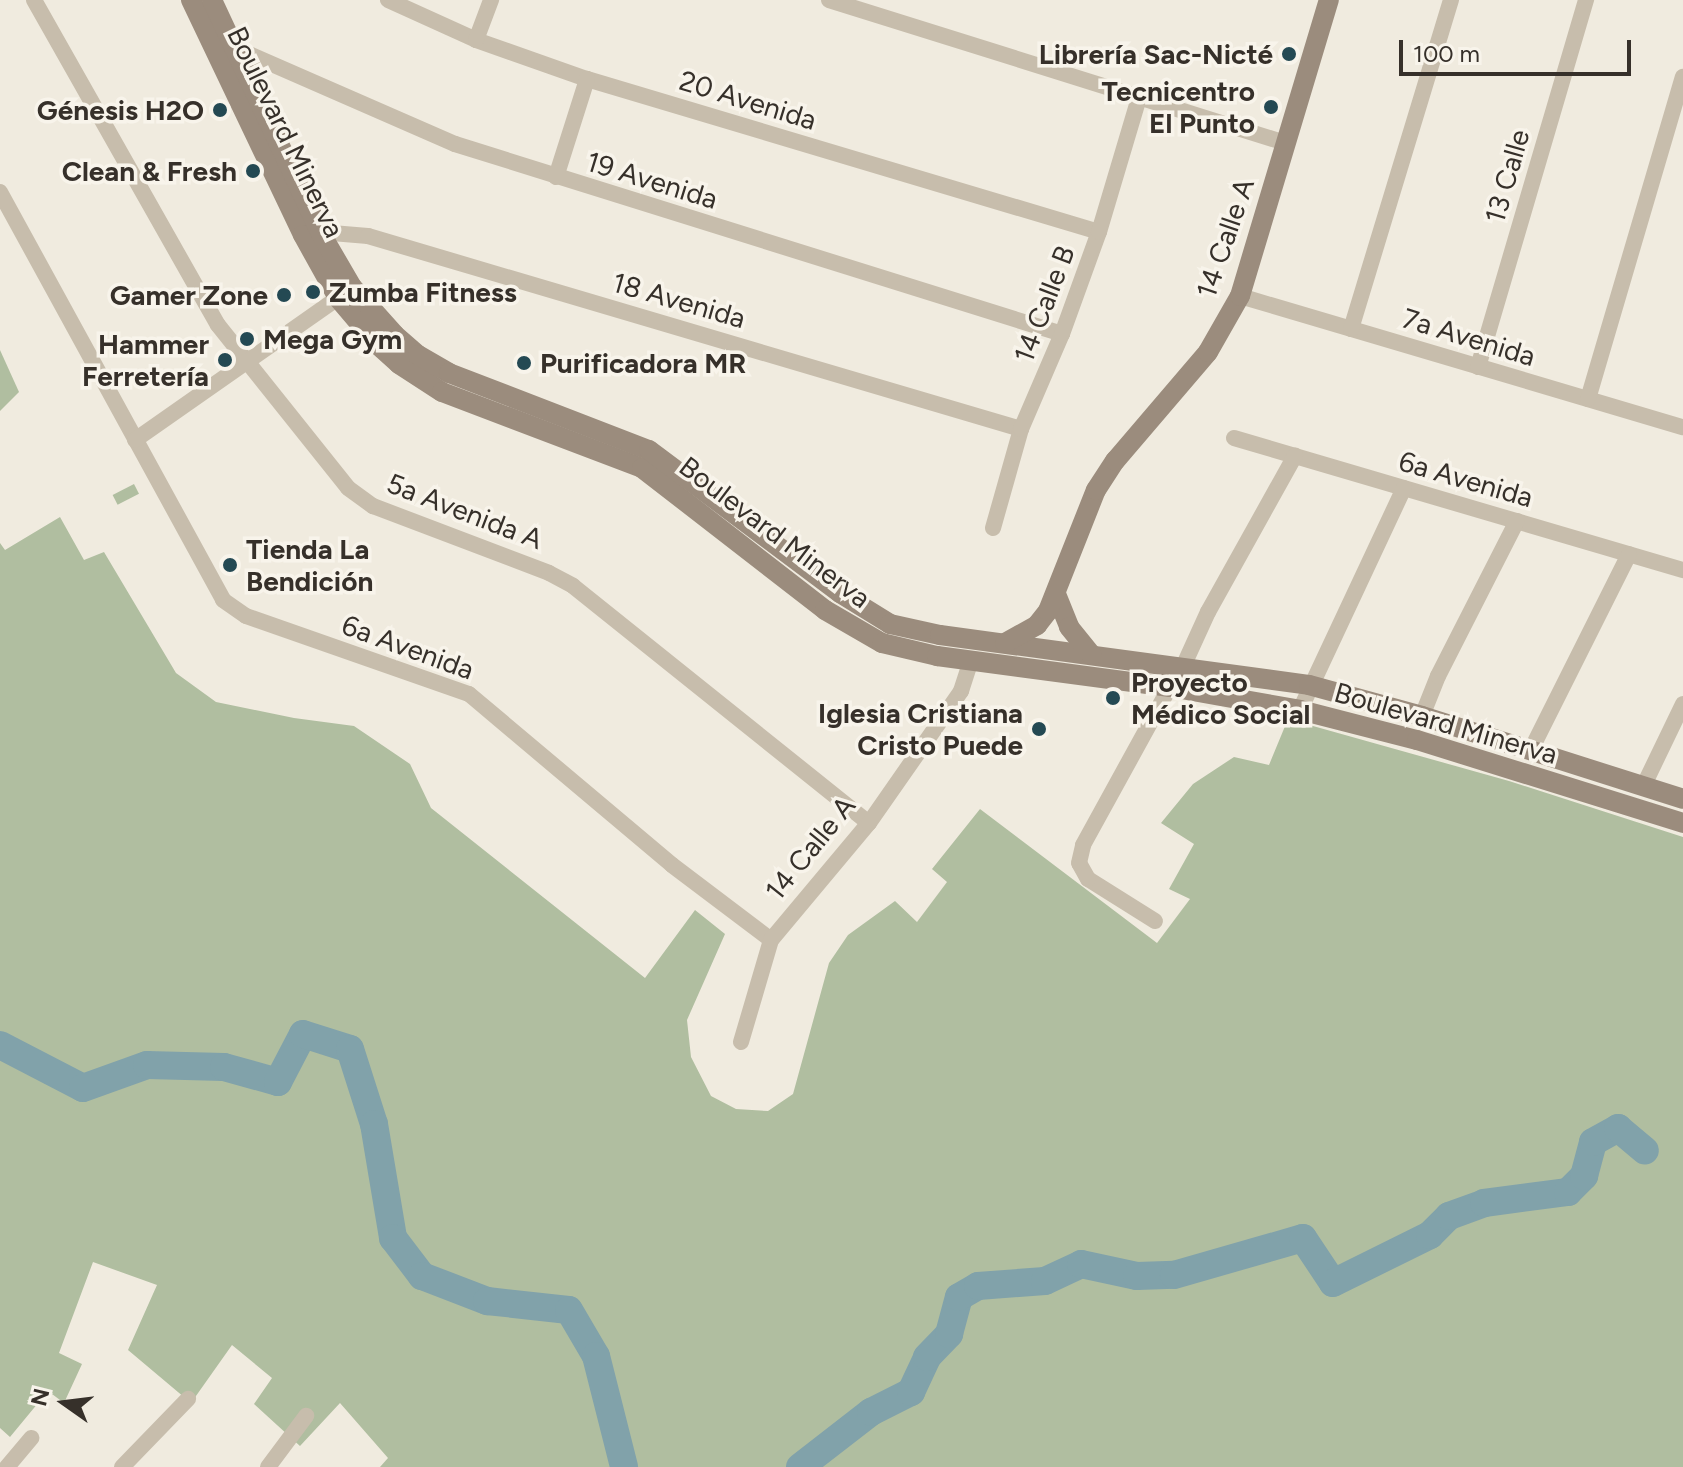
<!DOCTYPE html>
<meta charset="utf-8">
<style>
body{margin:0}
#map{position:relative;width:1683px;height:1467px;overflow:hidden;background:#f0ebdf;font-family:Figtree,sans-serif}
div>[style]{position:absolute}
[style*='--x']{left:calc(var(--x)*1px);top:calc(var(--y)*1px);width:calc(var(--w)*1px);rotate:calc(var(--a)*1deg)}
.green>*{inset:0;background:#b0bea0;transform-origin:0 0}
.river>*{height:28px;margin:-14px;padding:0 14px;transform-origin:14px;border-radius:14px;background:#81a2aa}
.street>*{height:16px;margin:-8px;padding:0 8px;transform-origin:8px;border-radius:8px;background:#c7bdac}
.secondary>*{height:20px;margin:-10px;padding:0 10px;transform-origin:10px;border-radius:10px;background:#9b8c7d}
.dots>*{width:22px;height:22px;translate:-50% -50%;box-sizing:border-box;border:4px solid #f8f4eb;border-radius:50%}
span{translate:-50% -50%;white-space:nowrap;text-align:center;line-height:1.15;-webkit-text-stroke:7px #f8f4eb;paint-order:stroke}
.poi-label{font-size:28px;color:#36302a;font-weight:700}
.right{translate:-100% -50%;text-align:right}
.left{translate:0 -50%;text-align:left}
.street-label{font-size:28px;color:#36302a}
.north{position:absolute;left:24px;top:1363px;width:80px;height:80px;-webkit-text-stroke:6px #f8f4eb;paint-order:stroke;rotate:284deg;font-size:22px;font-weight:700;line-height:32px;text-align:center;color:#36302a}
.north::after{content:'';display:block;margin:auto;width:28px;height:36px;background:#36302a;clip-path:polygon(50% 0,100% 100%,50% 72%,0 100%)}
.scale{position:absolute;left:1399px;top:40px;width:232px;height:36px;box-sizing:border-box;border:4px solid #36302a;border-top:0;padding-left:10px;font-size:24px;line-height:28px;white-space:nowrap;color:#36302a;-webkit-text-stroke:6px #f8f4eb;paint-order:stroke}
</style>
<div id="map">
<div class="green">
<div style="clip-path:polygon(0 350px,19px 392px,0 411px)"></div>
<div style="left:134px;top:484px;width:11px;height:24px;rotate:63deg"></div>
<div style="clip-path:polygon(60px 517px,84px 560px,104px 552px,176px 673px,216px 702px,294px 718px,354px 726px,410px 764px,431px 808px,645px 978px,695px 910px,725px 934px,687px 1020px,691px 1057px,711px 1096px,736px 1109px,768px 1111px,793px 1094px,829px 963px,848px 935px,895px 901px,917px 922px,947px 882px,932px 869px,980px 809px,1157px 943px,1190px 899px,1169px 889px,1194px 844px,1161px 823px,1193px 784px,1234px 757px,1269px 765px,1288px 719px,1509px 781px,1683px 837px,1683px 1467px,380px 1467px,388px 1458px,340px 1403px,300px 1446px,254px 1404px,272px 1378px,232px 1345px,191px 1403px,128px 1350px,157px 1285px,93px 1262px,59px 1353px,82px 1364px,64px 1403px,48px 1391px,10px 1437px,0 1428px,0 543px,5px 550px)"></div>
</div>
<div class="river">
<div style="--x:0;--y:1045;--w:93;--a:27.4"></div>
<div style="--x:83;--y:1088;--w:68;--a:-19.8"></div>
<div style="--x:147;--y:1065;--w:77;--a:1.5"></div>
<div style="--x:224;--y:1067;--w:56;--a:15.5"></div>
<div style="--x:278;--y:1082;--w:54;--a:-62.5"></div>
<div style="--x:303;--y:1034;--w:49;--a:17.7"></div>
<div style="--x:350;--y:1049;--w:79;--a:72.3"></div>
<div style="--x:374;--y:1124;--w:116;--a:80.5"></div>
<div style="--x:393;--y:1238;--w:48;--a:52.7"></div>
<div style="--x:422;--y:1276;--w:70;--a:21"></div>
<div style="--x:487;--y:1301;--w:82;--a:6.3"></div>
<div style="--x:569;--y:1310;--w:53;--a:59.6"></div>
<div style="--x:596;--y:1356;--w:114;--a:75.8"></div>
<div style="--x:800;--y:1467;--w:90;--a:-37.8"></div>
<div style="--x:871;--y:1412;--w:45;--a:-26.6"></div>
<div style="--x:911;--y:1392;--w:38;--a:-65"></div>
<div style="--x:927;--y:1357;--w:32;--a:-46"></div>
<div style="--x:949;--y:1334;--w:38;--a:-75"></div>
<div style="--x:959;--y:1297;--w:22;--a:-30"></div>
<div style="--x:978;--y:1286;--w:67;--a:-4.3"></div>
<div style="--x:1045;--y:1281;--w:40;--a:-25"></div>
<div style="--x:1081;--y:1264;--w:57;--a:12.1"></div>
<div style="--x:1137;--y:1276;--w:37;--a:-2"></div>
<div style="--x:1174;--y:1275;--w:134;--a:-16"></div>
<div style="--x:1303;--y:1238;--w:54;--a:56.3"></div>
<div style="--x:1333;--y:1283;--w:108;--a:-26.3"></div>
<div style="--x:1430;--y:1235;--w:27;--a:-45"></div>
<div style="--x:1449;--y:1216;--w:37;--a:-20"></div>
<div style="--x:1484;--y:1203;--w:85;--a:-7.5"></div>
<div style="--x:1568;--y:1192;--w:23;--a:-45"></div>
<div style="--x:1584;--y:1176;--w:35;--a:-75"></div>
<div style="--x:1593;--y:1142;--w:29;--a:-29"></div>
<div style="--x:1618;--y:1128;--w:35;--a:40"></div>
</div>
<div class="street">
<div style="--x:34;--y:0;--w:373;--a:60.5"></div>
<div style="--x:218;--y:325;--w:208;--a:51.4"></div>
<div style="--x:348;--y:488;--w:31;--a:36"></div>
<div style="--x:373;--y:506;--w:188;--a:20.8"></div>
<div style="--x:549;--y:573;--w:27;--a:28"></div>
<div style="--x:573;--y:586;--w:379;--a:38.7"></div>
<div style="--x:388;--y:0;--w:97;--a:24.4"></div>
<div style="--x:476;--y:40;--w:118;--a:19.4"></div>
<div style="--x:587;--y:79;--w:534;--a:16.64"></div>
<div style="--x:829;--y:0;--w:478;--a:17.4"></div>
<div style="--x:476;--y:40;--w:43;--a:-69.4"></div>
<div style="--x:235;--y:55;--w:14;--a:-4"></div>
<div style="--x:249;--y:54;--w:225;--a:23.6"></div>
<div style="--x:455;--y:144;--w:636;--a:17.38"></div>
<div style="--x:556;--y:177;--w:103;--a:-72.4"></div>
<div style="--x:0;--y:192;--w:465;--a:61.3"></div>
<div style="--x:223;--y:600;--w:28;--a:35"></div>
<div style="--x:246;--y:616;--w:236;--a:19.3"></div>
<div style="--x:469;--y:694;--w:265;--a:40.1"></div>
<div style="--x:672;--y:865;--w:124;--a:37.1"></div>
<div style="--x:320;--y:232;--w:48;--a:4.8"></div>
<div style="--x:368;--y:236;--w:681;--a:16.47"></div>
<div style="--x:1240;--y:296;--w:462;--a:16.5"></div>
<div style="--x:1351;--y:329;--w:344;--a:-73.1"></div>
<div style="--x:1478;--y:367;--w:383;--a:-73.6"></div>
<div style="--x:1588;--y:399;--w:336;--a:-73.6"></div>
<div style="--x:1234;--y:438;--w:468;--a:16.4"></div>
<div style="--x:135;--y:440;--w:260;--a:-35"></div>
<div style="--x:993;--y:528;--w:103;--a:-74.2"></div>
<div style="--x:1021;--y:429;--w:103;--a:-66.7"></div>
<div style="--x:1062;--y:334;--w:109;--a:-70.1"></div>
<div style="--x:1099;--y:232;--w:140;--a:-73.4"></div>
<div style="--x:1182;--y:669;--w:63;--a:-65.5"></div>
<div style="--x:1208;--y:612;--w:179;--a:-60.9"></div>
<div style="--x:1300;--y:710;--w:245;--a:-64.9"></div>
<div style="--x:1422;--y:716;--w:43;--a:-68.2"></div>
<div style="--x:1438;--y:676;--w:174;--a:-63"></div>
<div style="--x:1531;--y:750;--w:219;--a:-63.4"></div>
<div style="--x:1643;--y:787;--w:92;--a:-64.3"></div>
<div style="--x:1155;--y:921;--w:79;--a:-147.9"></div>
<div style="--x:1088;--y:879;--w:18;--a:-119"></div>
<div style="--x:1079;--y:863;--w:18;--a:-77"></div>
<div style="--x:1083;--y:845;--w:180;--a:-61.2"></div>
<div style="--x:741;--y:1042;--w:106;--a:-73.6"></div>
<div style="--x:771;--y:940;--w:153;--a:-50.1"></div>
<div style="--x:869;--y:823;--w:161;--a:-55.1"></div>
<div style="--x:961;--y:691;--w:33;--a:-72"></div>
<div style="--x:7;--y:1467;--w:38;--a:-50"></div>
<div style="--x:122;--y:1467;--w:95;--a:-45.9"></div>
<div style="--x:268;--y:1467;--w:64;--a:-53.3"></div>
</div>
<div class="secondary">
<div style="--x:191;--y:0;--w:260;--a:64.5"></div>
<div style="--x:303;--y:235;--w:72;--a:60.9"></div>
<div style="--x:338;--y:298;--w:62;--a:49.6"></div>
<div style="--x:378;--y:345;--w:28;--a:42"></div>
<div style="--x:399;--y:364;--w:51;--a:33.1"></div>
<div style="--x:442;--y:392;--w:214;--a:20.8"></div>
<div style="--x:642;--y:468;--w:232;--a:37.8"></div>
<div style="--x:825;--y:610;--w:66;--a:30.1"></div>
<div style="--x:882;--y:643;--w:57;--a:13.3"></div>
<div style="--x:937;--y:656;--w:235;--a:7.6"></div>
<div style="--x:1170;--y:687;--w:132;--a:10"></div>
<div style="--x:1300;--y:710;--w:121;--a:14.4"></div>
<div style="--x:1417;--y:740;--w:279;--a:17.3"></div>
<div style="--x:212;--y:0;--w:256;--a:65"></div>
<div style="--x:320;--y:232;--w:64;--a:59.8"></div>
<div style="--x:352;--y:287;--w:64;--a:48.1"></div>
<div style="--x:395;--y:335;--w:30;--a:41"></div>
<div style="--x:418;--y:355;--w:36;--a:30"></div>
<div style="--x:449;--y:373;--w:214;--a:21.1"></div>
<div style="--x:649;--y:450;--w:239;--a:36.8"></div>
<div style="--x:840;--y:593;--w:59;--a:31.8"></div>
<div style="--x:890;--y:624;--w:51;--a:12.4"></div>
<div style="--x:940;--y:635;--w:372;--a:7.7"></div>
<div style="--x:1309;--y:685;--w:117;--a:15.3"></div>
<div style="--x:1422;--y:716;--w:274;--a:17.6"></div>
<div style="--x:1056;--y:594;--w:35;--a:68"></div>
<div style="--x:1069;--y:627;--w:36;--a:51"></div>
<div style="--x:1005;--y:643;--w:37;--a:-29"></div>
<div style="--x:1037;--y:625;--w:18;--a:-52"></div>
<div style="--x:1048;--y:611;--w:130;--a:-68.4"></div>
<div style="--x:1096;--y:490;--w:35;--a:-57"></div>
<div style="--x:1115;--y:461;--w:143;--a:-49.5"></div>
<div style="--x:1208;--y:352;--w:64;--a:-60.3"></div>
<div style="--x:1240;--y:296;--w:309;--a:-73.3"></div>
</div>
<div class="dots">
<div style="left:1289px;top:54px;background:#244953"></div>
<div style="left:1271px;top:107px;background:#244953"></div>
<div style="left:220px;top:110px;background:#244953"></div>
<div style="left:253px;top:171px;background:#244953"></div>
<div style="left:313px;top:292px;background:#244953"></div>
<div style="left:284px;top:295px;background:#244953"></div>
<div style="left:247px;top:339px;background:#244953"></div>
<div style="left:225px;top:360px;background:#244953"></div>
<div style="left:524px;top:363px;background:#244953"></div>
<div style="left:230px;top:565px;background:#244953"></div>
<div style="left:1113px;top:698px;background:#244953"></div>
<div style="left:1039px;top:729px;background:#244953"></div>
</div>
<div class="poi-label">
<span class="right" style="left:1273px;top:54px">Librería Sac-Nicté</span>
<span class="right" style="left:1255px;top:107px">Tecnicentro<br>El Punto</span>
<span class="right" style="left:204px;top:110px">Génesis H2O</span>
<span class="right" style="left:237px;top:171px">Clean &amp; Fresh</span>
<span class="left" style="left:329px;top:292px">Zumba Fitness</span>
<span class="right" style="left:268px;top:295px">Gamer Zone</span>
<span class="left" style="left:263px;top:339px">Mega Gym</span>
<span class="right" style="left:209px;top:360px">Hammer<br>Ferretería</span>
<span class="left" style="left:540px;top:363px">Purificadora MR</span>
<span class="left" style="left:246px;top:565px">Tienda La<br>Bendición</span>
<span class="left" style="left:1131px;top:698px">Proyecto<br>Médico Social</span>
<span class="right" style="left:1023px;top:729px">Iglesia Cristiana<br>Cristo Puede</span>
</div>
<div class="street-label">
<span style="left:748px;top:100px;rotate:17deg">20 Avenida</span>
<span style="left:286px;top:132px;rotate:64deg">Boulevard Minerva</span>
<span style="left:1507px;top:176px;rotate:-74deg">13 Calle</span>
<span style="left:652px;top:180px;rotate:17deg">19 Avenida</span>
<span style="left:1225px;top:238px;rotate:-71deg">14 Calle A</span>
<span style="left:679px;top:300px;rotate:16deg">18 Avenida</span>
<span style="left:1044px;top:304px;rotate:-69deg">14 Calle B</span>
<span style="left:1469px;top:337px;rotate:17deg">7a Avenida</span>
<span style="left:1466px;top:479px;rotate:16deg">6a Avenida</span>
<span style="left:465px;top:511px;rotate:21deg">5a Avenida A</span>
<span style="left:775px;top:532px;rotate:37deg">Boulevard Minerva</span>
<span style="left:408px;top:647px;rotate:20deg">6a Avenida</span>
<span style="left:1446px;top:723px;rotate:16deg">Boulevard Minerva</span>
<span style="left:810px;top:848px;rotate:-51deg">14 Calle A</span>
</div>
<div class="north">N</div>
<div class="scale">100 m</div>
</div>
